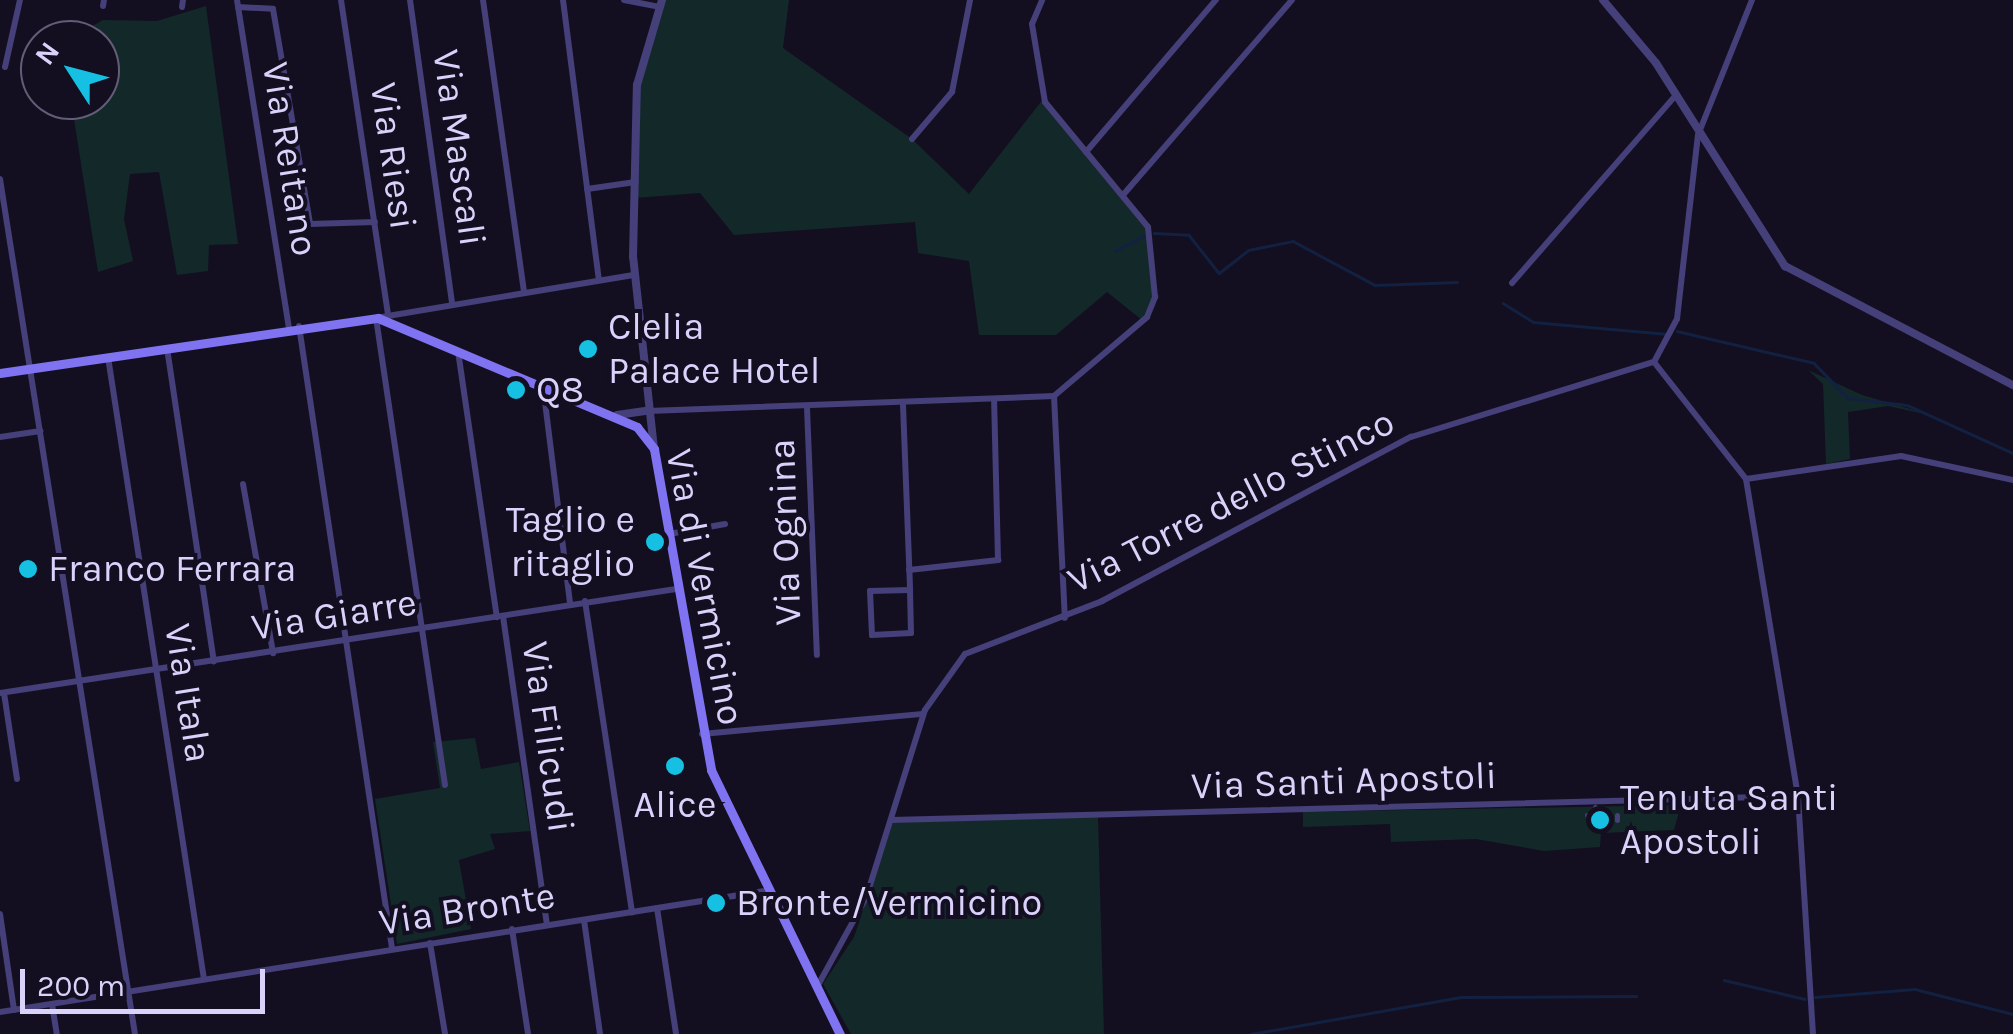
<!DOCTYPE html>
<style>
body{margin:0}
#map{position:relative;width:2013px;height:1034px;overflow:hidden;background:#130f20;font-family:Karla,sans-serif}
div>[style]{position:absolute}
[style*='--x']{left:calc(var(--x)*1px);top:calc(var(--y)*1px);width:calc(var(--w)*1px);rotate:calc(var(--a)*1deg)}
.green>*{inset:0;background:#132829}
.stream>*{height:2.5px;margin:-1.25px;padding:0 1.25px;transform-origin:1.25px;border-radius:1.25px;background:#122141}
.pedestrian>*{height:5px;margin:-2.5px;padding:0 2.5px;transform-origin:2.5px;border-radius:2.5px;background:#453f7a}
.minor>*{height:6px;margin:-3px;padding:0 3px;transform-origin:3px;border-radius:3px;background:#453f7a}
.tertiary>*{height:8px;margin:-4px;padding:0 4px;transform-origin:4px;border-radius:4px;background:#453f7a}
.secondary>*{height:9px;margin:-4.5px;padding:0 4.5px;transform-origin:4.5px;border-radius:4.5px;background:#7f73f1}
.dots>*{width:28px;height:28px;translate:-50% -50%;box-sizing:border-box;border:5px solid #130f20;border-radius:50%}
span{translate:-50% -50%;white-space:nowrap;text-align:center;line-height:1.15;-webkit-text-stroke:8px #130f20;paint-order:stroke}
.street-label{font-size:38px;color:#dad2fb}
.poi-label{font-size:38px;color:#dad2fb}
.left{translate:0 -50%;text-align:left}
.right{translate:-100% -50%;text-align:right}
.north{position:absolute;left:20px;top:20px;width:100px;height:100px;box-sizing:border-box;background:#130f20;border:2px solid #635d78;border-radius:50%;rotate:306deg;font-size:28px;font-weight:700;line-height:40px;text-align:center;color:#dad2fb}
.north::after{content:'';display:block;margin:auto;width:35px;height:45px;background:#16c0e2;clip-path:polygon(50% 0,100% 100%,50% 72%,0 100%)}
.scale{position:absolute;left:20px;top:969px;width:245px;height:45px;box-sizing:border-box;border:5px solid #dad2fb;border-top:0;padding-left:12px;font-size:30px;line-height:35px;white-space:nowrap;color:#dad2fb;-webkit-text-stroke:8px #130f20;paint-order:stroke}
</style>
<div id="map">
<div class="green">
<div style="clip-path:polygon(662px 0,789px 0,783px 48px,912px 139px,969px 194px,1044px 98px,1145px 220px,1155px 300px,1142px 320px,1107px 292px,1056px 335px,979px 335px,969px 261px,918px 253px,915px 222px,734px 235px,700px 193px,634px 198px,637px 85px)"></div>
<div style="clip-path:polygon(206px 6px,238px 244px,209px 245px,208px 271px,177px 275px,159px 172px,130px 174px,124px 219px,133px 261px,98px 272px,71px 100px,100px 100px,100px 40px,67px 40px,103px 20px,157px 21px)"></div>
<div style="clip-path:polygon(1808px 370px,1862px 395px,1934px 416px,1888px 406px,1848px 412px,1850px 459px,1826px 464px,1823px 384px)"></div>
<div style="clip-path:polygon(475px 738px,481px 769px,519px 762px,530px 831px,490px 834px,495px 849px,459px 860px,471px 929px,397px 944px,375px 799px,440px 788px,433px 742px)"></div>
<div style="clip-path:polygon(1681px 805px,1674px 830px,1601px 833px,1600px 847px,1544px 851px,1476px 839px,1391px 842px,1390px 824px,1303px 827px,1303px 812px)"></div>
<div style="clip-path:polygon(1098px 817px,1104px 1034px,851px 1034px,823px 984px,854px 937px,893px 822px)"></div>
</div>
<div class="stream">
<div style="--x:1154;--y:233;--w:35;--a:3"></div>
<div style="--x:1189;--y:235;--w:48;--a:51.7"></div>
<div style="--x:1219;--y:273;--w:37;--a:-38"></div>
<div style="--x:1248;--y:250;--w:46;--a:-11.3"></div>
<div style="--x:1293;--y:241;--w:93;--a:28.2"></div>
<div style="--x:1375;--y:285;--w:82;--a:-2.1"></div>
<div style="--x:1115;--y:251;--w:34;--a:-28"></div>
<div style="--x:1503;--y:303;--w:36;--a:32"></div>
<div style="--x:1533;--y:322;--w:135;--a:5.1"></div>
<div style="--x:1677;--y:331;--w:141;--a:13.1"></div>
<div style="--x:1814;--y:363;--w:49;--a:45.8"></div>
<div style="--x:1848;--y:398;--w:59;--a:6.8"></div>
<div style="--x:1907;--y:405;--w:116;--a:24.4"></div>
<div style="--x:1724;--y:980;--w:83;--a:13.2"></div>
<div style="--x:1815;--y:997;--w:100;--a:-4.6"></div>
<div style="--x:1915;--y:989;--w:101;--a:14.3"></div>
<div style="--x:1049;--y:1034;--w:47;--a:0"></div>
<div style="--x:1251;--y:1034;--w:213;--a:-10"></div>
<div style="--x:1461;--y:997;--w:175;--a:-0.3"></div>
</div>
<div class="pedestrian">
<div style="--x:1595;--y:807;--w:19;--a:43"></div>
<div style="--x:1587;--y:815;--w:15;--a:-4"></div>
<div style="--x:1617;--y:815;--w:5;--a:90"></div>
</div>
<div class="minor">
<div style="--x:237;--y:0;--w:331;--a:81"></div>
<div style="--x:341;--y:0;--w:317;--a:81.5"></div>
<div style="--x:410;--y:0;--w:307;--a:82.1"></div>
<div style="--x:483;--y:0;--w:295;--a:82"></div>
<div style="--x:563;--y:0;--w:282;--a:82.7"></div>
<div style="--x:624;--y:0;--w:36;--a:11"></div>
<div style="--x:103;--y:6;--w:6;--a:-81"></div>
<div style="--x:182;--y:7;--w:7;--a:-82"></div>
<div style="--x:238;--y:7;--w:35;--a:3"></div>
<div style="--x:273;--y:9;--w:218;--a:80.2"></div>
<div style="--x:310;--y:224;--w:65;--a:-1.8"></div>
<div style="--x:5;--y:67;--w:69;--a:-77.4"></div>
<div style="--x:912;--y:139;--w:62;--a:-49.6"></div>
<div style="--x:952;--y:92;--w:94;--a:-78.9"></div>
<div style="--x:1086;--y:152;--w:200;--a:-49.5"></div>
<div style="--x:0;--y:179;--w:866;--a:81.03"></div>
<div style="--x:587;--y:189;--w:49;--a:-8.3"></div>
<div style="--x:1123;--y:195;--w:258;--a:-49.1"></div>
<div style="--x:1512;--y:283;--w:249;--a:-48.9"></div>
<div style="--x:299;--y:326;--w:629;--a:81.5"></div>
<div style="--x:167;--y:348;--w:317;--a:81.5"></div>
<div style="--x:458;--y:351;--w:269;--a:81.7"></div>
<div style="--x:108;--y:357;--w:629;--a:81.23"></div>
<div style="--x:1654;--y:362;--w:149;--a:51.8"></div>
<div style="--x:1746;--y:479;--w:321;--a:80.7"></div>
<div style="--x:1798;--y:796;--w:238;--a:86.4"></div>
<div style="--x:543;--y:386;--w:220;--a:82.9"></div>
<div style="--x:1054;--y:396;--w:222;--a:87.2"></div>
<div style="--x:903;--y:405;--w:185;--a:87.8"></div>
<div style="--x:807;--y:408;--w:247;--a:87.7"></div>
<div style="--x:648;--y:411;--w:406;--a:-2.1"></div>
<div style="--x:1054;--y:396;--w:122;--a:-40.3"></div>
<div style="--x:1147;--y:317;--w:22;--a:-68"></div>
<div style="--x:1155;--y:297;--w:70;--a:-95.7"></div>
<div style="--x:1148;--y:227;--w:162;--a:-129.5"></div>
<div style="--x:1045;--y:102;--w:79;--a:-99.5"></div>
<div style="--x:1032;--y:24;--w:26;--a:-67"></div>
<div style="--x:0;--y:437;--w:41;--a:-8.3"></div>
<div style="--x:1746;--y:479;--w:157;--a:-8.4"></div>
<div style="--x:1901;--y:456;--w:115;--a:12.1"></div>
<div style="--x:243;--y:484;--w:172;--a:79.9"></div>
<div style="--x:669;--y:534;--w:57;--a:-10.1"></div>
<div style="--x:909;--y:570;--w:90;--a:-6.4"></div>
<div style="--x:998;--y:560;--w:161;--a:-91.4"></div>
<div style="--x:910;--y:590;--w:43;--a:88.7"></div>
<div style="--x:911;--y:633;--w:39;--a:177"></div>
<div style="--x:872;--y:635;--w:44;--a:-92.6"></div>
<div style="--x:870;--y:591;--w:40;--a:-1.4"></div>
<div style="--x:585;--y:601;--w:315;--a:81.4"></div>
<div style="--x:503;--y:616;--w:312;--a:81.9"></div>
<div style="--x:0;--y:693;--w:684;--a:-8.75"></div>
<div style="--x:4;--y:693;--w:87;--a:81.4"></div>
<div style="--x:702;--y:734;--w:222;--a:-5.2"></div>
<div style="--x:445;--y:785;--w:472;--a:-98.4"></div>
<div style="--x:376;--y:318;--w:261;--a:-9.5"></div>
<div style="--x:891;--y:820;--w:907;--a:-1.52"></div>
<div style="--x:657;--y:908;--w:127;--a:81.4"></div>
<div style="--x:0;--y:914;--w:97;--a:81.7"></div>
<div style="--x:584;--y:920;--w:115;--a:82"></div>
<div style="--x:512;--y:929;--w:106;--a:81.3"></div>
<div style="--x:430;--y:943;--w:92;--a:80.6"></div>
<div style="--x:817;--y:987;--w:102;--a:-61.2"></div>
<div style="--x:866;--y:898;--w:197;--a:-72.6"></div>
<div style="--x:925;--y:710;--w:69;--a:-54.5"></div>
<div style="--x:965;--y:654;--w:147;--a:-21.1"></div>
<div style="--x:1102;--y:601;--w:350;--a:-28"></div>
<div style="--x:1411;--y:437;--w:254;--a:-17.2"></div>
<div style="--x:1654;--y:362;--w:49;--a:-61.9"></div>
<div style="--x:1677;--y:319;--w:185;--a:-83.5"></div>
<div style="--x:1698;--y:135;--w:145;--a:-68.2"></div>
<div style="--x:52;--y:1004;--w:30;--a:81"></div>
<div style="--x:0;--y:1012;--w:775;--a:-8.99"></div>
</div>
<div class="tertiary">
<div style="--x:1603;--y:0;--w:82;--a:49.9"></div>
<div style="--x:1656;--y:63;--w:241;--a:57.6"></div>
<div style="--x:1785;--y:266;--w:257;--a:27.6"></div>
<div style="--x:617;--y:415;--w:30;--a:-8"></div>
<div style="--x:654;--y:449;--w:193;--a:-96.2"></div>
<div style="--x:633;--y:257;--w:172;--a:-88.7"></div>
<div style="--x:637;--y:85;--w:89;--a:-73.6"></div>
</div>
<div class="secondary">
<div style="--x:0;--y:373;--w:382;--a:-8.3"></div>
<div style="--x:378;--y:318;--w:281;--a:22.8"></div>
<div style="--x:637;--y:427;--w:28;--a:52"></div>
<div style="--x:654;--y:449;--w:326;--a:79.9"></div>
<div style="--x:711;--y:770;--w:294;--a:64"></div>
</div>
<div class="dots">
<div style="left:588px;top:349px;background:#16c0e2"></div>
<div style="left:516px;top:390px;background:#16c0e2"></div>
<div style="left:655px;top:542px;background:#16c0e2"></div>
<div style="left:28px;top:569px;background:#16c0e2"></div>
<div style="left:675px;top:766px;background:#16c0e2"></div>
<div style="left:1600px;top:820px;background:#16c0e2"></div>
<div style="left:716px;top:903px;background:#16c0e2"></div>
</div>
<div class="street-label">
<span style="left:459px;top:148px;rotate:82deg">Via Mascali</span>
<span style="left:393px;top:156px;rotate:82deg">Via Riesi</span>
<span style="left:290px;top:159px;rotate:81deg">Via Reitano</span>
<span style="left:1231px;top:501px;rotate:-27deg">Via Torre dello Stinco</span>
<span style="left:785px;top:532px;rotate:-92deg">Via Ognina</span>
<span style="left:705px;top:587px;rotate:79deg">Via di Vermicino</span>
<span style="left:334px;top:615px;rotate:-9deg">Via Giarre</span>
<span style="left:188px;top:693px;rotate:81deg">Via Itala</span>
<span style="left:548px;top:737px;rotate:82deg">Via Filicudi</span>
<span style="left:1344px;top:781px;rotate:-2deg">Via Santi Apostoli</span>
<span style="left:467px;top:909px;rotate:-9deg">Via Bronte</span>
</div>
<div class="poi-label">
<span class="left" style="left:608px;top:349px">Clelia<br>Palace Hotel</span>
<span class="left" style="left:536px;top:390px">Q8</span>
<span class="right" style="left:635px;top:542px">Taglio e<br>ritaglio</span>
<span class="left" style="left:48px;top:569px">Franco Ferrara</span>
<span class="left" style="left:1620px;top:820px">Tenuta Santi<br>Apostoli</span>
<span style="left:675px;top:805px">Alice</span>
<span class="left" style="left:736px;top:903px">Bronte/Vermicino</span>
</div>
<div class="north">N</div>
<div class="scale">200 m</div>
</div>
